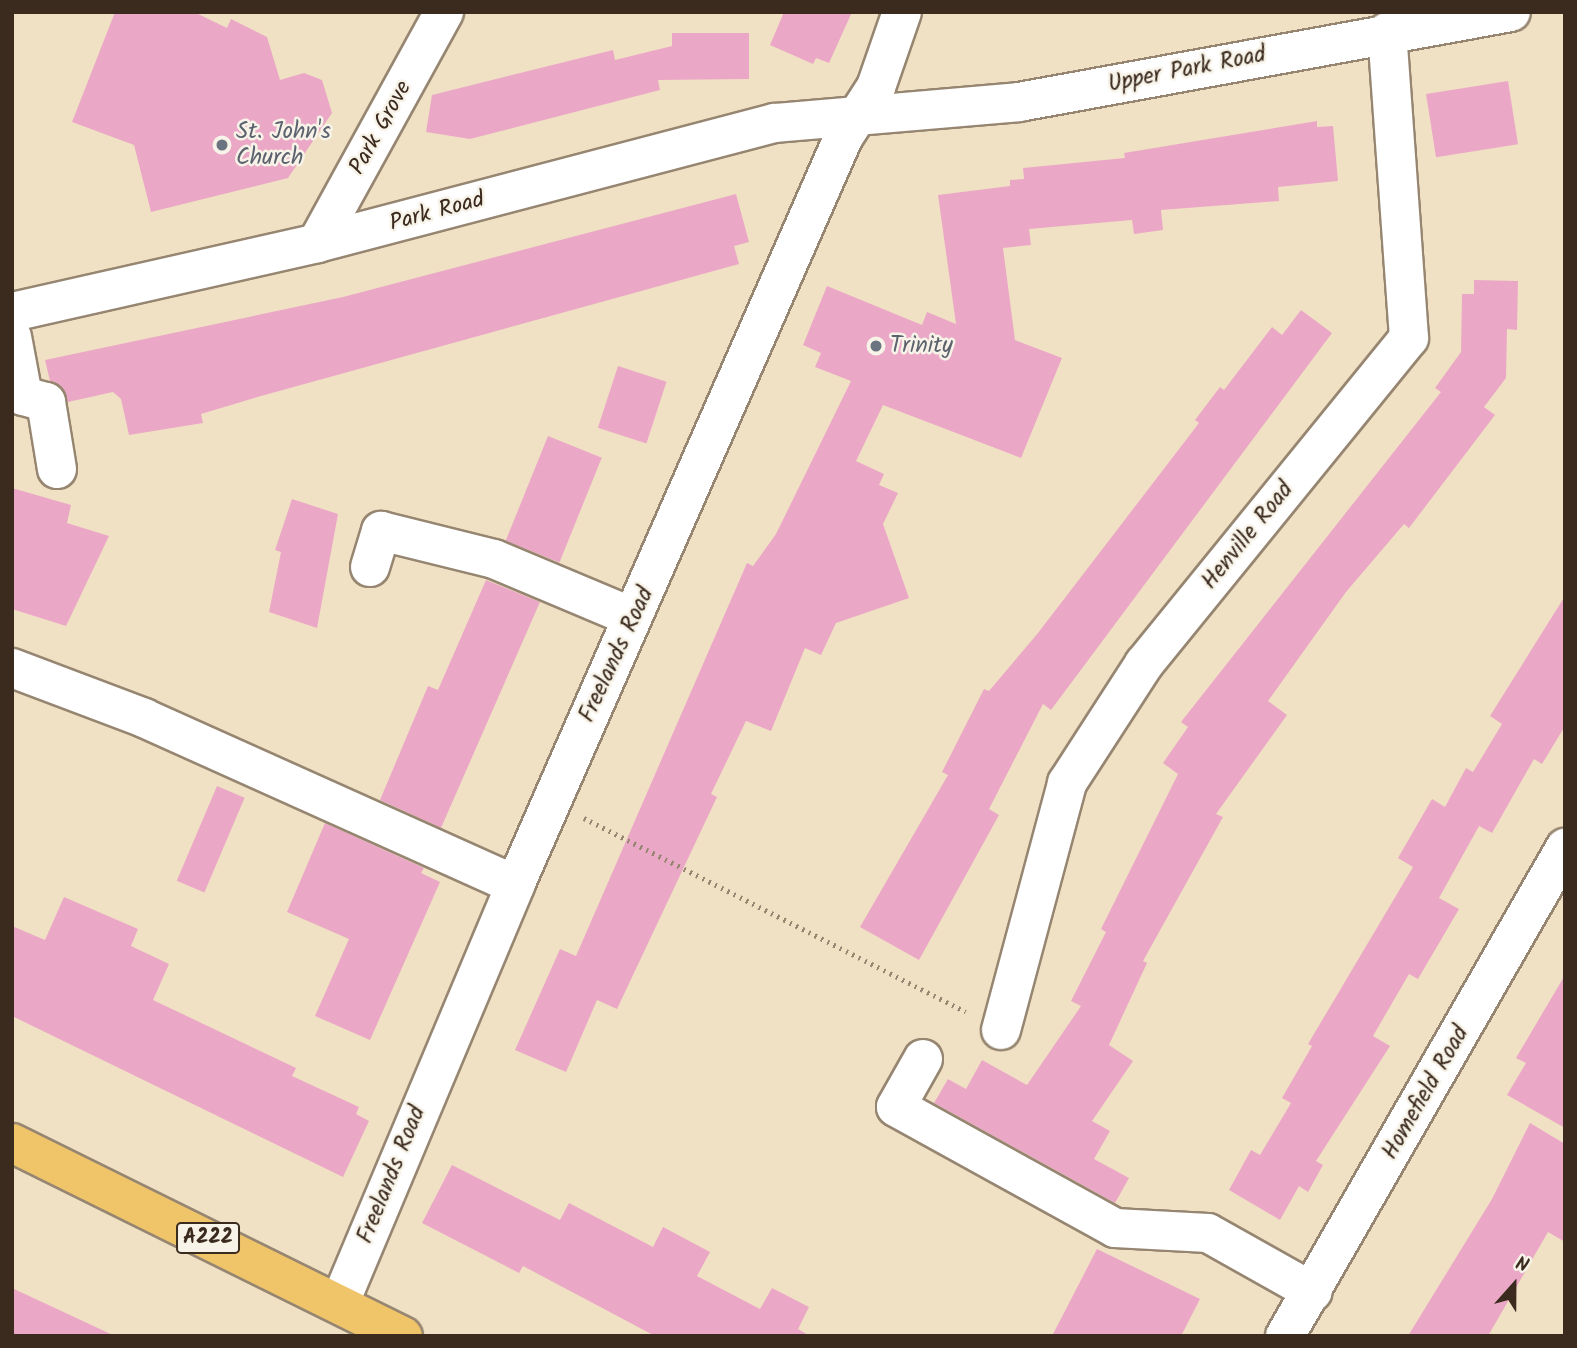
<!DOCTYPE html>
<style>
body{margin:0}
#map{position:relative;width:1577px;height:1348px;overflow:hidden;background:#f0e1c4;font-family:Kalam,sans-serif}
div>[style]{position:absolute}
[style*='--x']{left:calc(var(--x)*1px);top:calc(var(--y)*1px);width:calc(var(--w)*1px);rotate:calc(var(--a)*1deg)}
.building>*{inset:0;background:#eba8c6;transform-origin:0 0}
.path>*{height:4.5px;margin-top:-2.25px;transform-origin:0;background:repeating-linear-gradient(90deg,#968671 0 2px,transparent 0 7px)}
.roads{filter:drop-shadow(2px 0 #968671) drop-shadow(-2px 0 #968671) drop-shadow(0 2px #968671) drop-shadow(0 -2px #968671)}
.minor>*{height:38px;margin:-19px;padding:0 19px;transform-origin:19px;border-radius:19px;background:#fff}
.major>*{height:38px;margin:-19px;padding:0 19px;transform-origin:19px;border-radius:19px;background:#f0c469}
.dots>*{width:19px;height:19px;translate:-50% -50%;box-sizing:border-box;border:4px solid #f7f3e8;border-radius:50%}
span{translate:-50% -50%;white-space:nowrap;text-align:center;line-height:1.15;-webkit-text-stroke:5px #f7f3e8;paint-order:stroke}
.shield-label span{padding:2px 5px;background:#f7f3e8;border:2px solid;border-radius:5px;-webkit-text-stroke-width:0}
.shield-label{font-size:21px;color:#3b2a1e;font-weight:700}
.street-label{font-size:23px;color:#3b2a1e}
.worship-label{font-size:23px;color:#5b616d}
.left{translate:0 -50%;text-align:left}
.frame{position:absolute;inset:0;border:14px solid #3b2a1e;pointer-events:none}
.north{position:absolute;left:1479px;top:1250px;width:70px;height:70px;-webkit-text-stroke:5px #f7f3e8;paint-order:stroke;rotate:21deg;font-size:19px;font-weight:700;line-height:28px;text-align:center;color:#3b2a1e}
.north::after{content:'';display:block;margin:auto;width:24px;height:32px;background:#3b2a1e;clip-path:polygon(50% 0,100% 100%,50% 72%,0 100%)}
</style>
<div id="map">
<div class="building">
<div style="clip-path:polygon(115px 12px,194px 12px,227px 28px,231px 19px,267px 37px,280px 80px,304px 73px,322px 80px,332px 113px,288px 178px,151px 212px,134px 145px,72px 122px)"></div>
<div style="clip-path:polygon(784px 12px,852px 12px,829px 63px,816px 58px,813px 64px,770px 45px)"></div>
<div style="clip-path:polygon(672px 33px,749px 33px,749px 79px,658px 80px,660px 90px,470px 139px,426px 132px,432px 95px,613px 50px,615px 60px,672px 46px)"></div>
<div style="left:1508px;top:81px;width:64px;height:83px;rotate:81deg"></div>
<div style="clip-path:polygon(1317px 121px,1317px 127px,1333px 126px,1338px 181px,1278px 187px,1279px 201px,1161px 210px,1163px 230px,1134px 234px,1132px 220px,1029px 229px,1031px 245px,1003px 248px,1015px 340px,1062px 358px,1021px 458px,883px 405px,856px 461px,884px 474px,879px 485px,898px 493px,883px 524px,909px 598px,836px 623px,821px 655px,805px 648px,771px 731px,746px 721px,711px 794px,717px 797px,617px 1009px,597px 1000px,566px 1072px,515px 1050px,560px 949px,576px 956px,747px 563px,753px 566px,776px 534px,851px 381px,815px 367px,821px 353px,803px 345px,827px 286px,922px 325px,927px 312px,956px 324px,938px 195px,1010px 186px,1010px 180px,1024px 179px,1023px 168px,1125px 158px,1124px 153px)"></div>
<div style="clip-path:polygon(736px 194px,749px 242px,734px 246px,739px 264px,261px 396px,201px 414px,203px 423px,129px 435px,121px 399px,113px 392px,68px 402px,50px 381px,45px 360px,343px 297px)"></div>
<div style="clip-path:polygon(1474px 280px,1518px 281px,1517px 330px,1507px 329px,1506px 378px,1484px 407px,1495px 415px,1409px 528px,1404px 524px,1346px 592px,1268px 701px,1287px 715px,1216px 814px,1223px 817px,1143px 961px,1147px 963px,1109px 1045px,1133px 1061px,1092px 1121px,1110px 1131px,1094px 1159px,1129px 1178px,1115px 1203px,934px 1103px,948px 1079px,966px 1089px,982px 1060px,1027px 1085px,1081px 1006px,1071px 1001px,1106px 932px,1101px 929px,1178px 774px,1163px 763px,1188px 727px,1181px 722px,1441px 392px,1435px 388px,1461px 352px,1462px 294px,1474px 294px)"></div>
<div style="clip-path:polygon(1301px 310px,1332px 333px,1051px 710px,1043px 704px,989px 809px,999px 815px,919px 960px,860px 927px,948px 775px,942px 772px,984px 689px,989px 691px,1038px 633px,1199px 423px,1195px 420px,1220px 387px,1224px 390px,1272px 327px,1282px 335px)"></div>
<div style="left:618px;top:366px;width:51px;height:65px;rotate:18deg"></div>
<div style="left:548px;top:436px;width:58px;height:113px;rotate:22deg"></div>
<div style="clip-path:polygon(12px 488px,71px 505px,67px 523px,109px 536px,66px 626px,12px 609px)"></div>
<div style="clip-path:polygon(292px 499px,338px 514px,317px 628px,269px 612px,281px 552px,275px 550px)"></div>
<div style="clip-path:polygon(486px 580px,540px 602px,441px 828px,380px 800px,428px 686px,438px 690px)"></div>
<div style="clip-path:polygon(1565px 596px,1565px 726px,1542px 764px,1534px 759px,1492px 833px,1479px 826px,1439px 898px,1459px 909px,1418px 979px,1409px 974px,1373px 1036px,1390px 1046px,1316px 1161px,1323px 1165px,1308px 1192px,1299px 1186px,1280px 1220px,1229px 1190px,1251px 1150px,1260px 1155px,1291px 1103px,1282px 1098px,1312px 1046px,1308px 1044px,1413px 867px,1398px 858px,1432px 799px,1445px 807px,1466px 768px,1473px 772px,1502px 724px,1490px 716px)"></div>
<div style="left:217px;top:786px;width:30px;height:103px;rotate:23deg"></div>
<div style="clip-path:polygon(325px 823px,424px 868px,421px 873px,440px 882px,370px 1040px,315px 1016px,349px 939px,287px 912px)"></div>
<div style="clip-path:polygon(64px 897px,138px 929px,131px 946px,169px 964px,153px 1000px,296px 1068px,292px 1076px,359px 1107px,356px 1114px,369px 1121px,343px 1177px,12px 1016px,12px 926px,45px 940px)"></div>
<div style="clip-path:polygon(1565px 975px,1565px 1128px,1507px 1095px,1526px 1063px,1516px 1058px)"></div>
<div style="clip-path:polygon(1530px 1123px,1565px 1144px,1565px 1242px,1548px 1232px,1488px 1336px,1408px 1336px,1492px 1199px)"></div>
<div style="clip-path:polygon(452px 1165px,560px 1220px,569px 1203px,653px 1247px,663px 1227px,710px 1252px,697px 1276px,760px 1309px,772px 1288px,809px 1307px,798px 1329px,810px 1336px,655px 1336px,523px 1266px,519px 1273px,422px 1223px)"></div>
<div style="clip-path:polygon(1097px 1249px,1200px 1299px,1181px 1336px,1052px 1336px)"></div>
<div style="clip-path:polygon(12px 1288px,115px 1336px,12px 1336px)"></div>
</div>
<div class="path">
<div style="--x:584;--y:818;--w:428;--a:26.9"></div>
</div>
<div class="roads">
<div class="minor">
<div style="--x:317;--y:243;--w:264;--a:-61.2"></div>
<div style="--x:12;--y:312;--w:313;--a:-12.7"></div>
<div style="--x:317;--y:243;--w:473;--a:-14.7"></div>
<div style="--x:775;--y:123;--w:245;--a:-4.9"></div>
<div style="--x:1019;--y:102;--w:500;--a:-10.37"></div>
<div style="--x:12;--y:337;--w:60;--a:79.4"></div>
<div style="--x:23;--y:396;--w:24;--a:15"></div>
<div style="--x:46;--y:402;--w:68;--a:80.7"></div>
<div style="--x:370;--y:567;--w:38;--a:-73"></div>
<div style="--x:381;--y:531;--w:116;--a:13.9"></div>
<div style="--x:494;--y:559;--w:150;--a:22.8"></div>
<div style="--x:12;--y:668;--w:141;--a:20.7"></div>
<div style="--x:144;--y:718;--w:407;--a:24.2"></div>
<div style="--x:1001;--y:1030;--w:256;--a:-75"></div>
<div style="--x:1067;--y:783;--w:142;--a:-57.1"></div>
<div style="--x:1144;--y:664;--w:420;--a:-50.9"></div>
<div style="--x:1409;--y:338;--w:307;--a:-94.1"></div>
<div style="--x:923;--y:1059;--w:55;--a:119.4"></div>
<div style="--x:896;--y:1107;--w:250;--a:28.9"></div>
<div style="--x:1115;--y:1228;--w:93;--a:3.1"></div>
<div style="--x:1208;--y:1233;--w:120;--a:29.3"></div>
<div style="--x:340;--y:1302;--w:452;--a:-67.2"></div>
<div style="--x:515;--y:885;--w:816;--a:-66.29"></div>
<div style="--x:843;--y:138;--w:61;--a:-57.1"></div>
<div style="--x:876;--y:87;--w:79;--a:-70.9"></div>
<div style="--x:1285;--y:1336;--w:563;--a:-60.15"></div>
</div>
<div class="major">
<div style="--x:12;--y:1143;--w:436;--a:26.3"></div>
</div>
</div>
<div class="dots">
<div style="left:222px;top:145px;background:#6b7280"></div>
<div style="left:876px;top:346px;background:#6b7280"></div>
</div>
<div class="shield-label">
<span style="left:208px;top:1238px">A222</span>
</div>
<div class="street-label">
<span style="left:1187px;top:70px;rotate:-11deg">Upper Park Road</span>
<span style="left:381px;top:128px;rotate:-61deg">Park Grove</span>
<span style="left:437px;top:212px;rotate:-15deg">Park Road</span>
<span style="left:1248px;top:536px;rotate:-51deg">Henville Road</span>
<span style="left:617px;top:655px;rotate:-65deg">Freelands Road</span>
<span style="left:1426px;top:1093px;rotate:-60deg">Homefield Road</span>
<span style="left:392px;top:1175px;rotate:-68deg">Freelands Road</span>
</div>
<div class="worship-label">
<span class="left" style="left:236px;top:145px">St. John's<br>Church</span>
<span class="left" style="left:890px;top:346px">Trinity</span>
</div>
<div class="frame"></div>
<div class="north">N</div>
</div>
